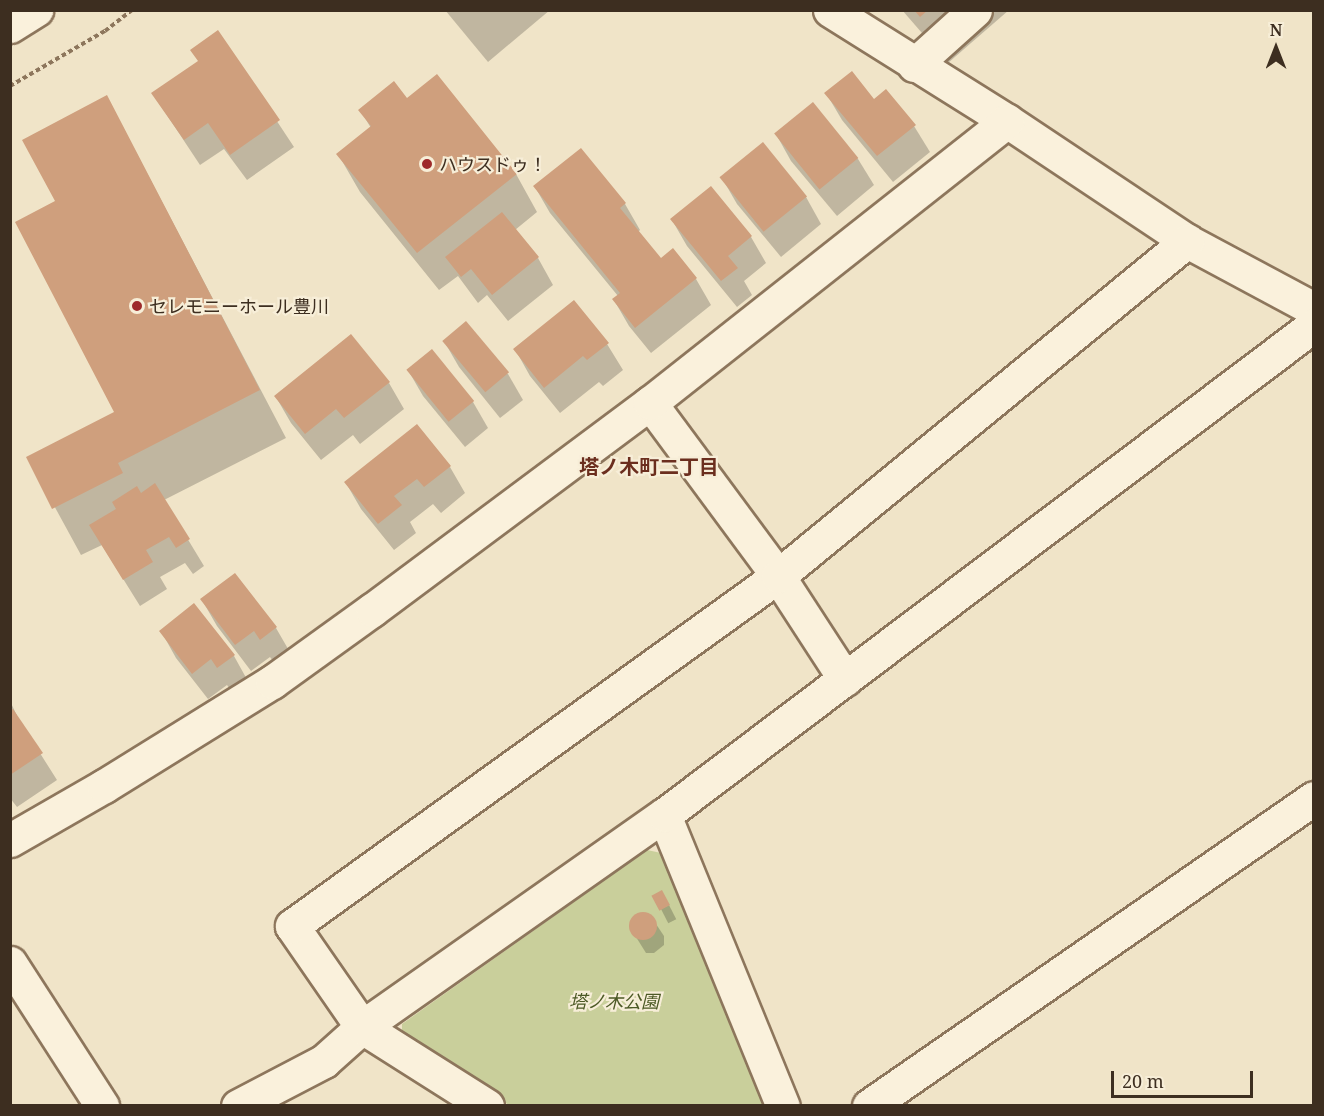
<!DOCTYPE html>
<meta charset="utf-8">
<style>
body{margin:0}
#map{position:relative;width:1324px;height:1116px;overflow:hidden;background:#f0e4c8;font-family:"Noto Serif","Noto Sans JP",serif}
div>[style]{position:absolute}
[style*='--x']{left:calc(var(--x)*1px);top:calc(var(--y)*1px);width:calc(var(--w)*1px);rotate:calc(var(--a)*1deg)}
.green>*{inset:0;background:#c9cf9b}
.shadow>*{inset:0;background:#0003;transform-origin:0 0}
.building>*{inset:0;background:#cf9f7d;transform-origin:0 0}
.round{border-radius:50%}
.path>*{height:4px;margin-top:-2px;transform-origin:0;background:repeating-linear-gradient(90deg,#8d765c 0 4.5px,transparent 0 7.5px)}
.roads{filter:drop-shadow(2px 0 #8d765c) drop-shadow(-2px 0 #8d765c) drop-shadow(0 2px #8d765c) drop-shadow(0 -2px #8d765c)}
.minor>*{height:33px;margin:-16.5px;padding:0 16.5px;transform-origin:16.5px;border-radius:16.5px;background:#faf1dc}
.dots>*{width:16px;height:16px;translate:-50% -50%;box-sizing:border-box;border:3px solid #f7eed8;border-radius:50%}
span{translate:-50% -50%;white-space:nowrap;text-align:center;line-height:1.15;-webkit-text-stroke:4.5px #f7eed8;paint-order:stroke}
.poi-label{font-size:18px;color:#3d2e20}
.left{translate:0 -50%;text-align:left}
.park-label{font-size:18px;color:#4d5a26;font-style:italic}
.neighbourhood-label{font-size:20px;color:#6b2e1e;font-weight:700}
.frame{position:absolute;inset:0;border:12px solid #3d2e20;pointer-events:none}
.north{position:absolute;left:1246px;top:18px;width:60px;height:60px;-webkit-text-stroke:4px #f7eed8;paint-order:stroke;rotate:0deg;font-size:16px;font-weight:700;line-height:24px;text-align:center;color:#3d2e20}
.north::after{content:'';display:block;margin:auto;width:21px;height:27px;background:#3d2e20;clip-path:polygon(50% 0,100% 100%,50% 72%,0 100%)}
.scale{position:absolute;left:1111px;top:1071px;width:142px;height:27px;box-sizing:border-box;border:3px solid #3d2e20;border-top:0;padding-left:8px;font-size:18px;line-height:21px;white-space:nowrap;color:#3d2e20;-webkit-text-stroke:4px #f7eed8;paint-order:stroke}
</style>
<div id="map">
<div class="green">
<div style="clip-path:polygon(647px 850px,666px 854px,767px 1105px,509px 1105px,402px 1039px,402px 1024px)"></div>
</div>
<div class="shadow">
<div style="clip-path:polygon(445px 10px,550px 10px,488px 62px)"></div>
<div style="clip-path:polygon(902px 10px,1009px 10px,948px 63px)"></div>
<div style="clip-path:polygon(218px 32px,294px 147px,247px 180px,224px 149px,200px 165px,153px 94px,199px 62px)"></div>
<div style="clip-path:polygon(826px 93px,874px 101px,914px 126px,930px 152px,893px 182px,842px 120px)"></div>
<div style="clip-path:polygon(107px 97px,286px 438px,164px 500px,204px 566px,193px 574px,185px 563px,160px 577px,167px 589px,140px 606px,102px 545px,81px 555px,28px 458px,116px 413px,57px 202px)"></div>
<div style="clip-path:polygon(406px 100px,516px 174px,537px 212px,515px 230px,538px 258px,553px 285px,508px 321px,487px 295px,478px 303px,458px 276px,439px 290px,360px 192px,338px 154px,371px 128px,360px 110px)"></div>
<div style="clip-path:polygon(813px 104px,858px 159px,874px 185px,837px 216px,791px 161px,776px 134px)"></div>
<div style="clip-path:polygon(722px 178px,806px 197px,821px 224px,781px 257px,737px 204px)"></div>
<div style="clip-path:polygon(535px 187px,625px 204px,640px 230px,638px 232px,661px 260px,696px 279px,711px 305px,651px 353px,629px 326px,614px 300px,618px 296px,550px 213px)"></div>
<div style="clip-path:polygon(672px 220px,751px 237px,766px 263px,744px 281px,752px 295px,737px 307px,687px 246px)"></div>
<div style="clip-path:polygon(444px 341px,508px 374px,523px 400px,500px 418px,459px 367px)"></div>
<div style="clip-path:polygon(607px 344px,623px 370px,603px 386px,599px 382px,560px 413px,530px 376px,515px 349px)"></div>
<div style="clip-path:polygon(408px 370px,473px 402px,488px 428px,465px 447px,423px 396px)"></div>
<div style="clip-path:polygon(389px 383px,404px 409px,360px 444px,353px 435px,321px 460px,291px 423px,276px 397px)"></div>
<div style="clip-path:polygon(450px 467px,465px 493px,441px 513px,433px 504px,410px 522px,416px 533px,394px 550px,361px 509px,346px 483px)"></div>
<div style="clip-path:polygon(202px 600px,276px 628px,291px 654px,276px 665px,270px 657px,251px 671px,217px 626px)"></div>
<div style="clip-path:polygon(194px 605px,234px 656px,249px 683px,233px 694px,227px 685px,208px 699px,176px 658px,161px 631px)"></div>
<div style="clip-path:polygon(10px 701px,19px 720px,57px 780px,17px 807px,10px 798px)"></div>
<div style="left:669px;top:905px;width:16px;height:9px;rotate:63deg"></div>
<div style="clip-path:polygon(641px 914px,650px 915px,664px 936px,664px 945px,654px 953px,646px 953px,631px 929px,634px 918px)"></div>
</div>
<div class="building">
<div style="clip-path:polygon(914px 10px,928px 10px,920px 17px)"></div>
<div style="clip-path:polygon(218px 30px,280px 120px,230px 155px,208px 123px,184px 140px,151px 93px,198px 61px,190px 50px)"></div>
<div style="clip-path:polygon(852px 71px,874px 99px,886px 89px,916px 125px,877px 156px,824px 93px)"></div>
<div style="clip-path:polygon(437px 74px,517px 174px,417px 253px,336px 154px,371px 126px,358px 110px,394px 81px,407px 98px)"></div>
<div style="clip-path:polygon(107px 95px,260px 390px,118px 463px,123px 473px,52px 509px,26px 457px,114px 412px,15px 222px,55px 201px,22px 140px)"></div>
<div style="left:813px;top:102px;width:72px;height:50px;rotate:51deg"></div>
<div style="left:763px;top:142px;width:70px;height:56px;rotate:51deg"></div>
<div style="clip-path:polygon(581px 148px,626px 203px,620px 208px,661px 258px,673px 248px,697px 278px,635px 328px,612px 299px,620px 293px,533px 186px)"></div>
<div style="clip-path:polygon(711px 186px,752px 236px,728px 256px,738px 268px,721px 281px,670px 219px)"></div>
<div style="clip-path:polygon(502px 212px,539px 257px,492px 295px,471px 269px,461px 277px,445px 257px)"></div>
<div style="clip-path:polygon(574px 300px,609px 343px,587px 360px,583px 356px,544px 388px,513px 349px)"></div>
<div style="left:466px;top:321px;width:67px;height:31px;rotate:50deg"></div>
<div style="clip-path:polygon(351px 334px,390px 382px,344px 418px,336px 409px,305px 434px,274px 396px)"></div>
<div style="left:432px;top:349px;width:67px;height:33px;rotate:51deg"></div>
<div style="clip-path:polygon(417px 424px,451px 466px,424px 487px,417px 479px,394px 496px,402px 505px,378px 524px,344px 482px)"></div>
<div style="clip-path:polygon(155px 483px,190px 539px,176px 548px,169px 537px,146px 550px,153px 562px,123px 580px,89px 525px,116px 509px,112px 502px,137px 486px,141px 493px)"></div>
<div style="clip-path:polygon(235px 573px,277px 627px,260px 640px,254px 631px,235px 645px,200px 599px)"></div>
<div style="clip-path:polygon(194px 603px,235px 655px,217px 668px,211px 659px,192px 674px,159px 631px)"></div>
<div style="clip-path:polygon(13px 709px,43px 753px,10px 775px,10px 711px)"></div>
<div style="left:662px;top:890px;width:17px;height:12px;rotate:62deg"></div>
<div class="round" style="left:629px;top:912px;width:28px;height:28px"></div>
</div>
<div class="path">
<div style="--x:10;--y:86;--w:110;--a:-30.1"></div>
<div style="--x:105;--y:31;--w:34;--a:-38"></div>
</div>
<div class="roads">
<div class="minor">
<div style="--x:830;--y:10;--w:209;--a:32.1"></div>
<div style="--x:1007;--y:121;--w:216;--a:33.7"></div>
<div style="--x:1187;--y:241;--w:144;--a:28.2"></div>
<div style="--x:10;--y:26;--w:31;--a:-32"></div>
<div style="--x:914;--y:65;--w:82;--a:-42"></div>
<div style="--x:650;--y:403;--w:215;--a:53.5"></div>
<div style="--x:778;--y:576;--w:123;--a:57"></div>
<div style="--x:664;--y:815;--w:314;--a:67.8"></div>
<div style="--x:10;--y:840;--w:108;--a:-29.9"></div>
<div style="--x:104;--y:786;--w:198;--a:-31.8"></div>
<div style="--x:272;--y:682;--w:123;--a:-35.8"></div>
<div style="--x:372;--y:610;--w:347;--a:-36.7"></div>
<div style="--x:650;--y:403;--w:455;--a:-38.3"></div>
<div style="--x:10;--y:963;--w:170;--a:57.2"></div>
<div style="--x:238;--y:1106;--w:97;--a:-27.6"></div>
<div style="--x:324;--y:1061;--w:51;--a:-41.8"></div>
<div style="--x:362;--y:1027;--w:369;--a:-35.1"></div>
<div style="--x:664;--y:815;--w:814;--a:-37.01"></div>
<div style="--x:487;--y:1106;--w:148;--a:-147.7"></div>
<div style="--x:362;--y:1027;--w:123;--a:-124.7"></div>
<div style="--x:292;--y:926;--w:599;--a:-35.76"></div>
<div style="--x:778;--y:576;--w:529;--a:-39.32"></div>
<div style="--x:869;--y:1106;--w:541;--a:-34.69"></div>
</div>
</div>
<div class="dots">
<div style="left:427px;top:164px;background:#9e2a2b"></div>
<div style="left:137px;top:306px;background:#9e2a2b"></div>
</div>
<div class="poi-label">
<span class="left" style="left:439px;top:164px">ハウスドゥ！</span>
<span class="left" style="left:149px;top:306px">セレモニーホール豊川</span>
</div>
<div class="park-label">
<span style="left:614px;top:1001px">塔ノ木公園</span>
</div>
<div class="neighbourhood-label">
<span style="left:649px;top:466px">塔ノ木町二丁目</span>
</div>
<div class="frame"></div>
<div class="north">N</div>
<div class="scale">20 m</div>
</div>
